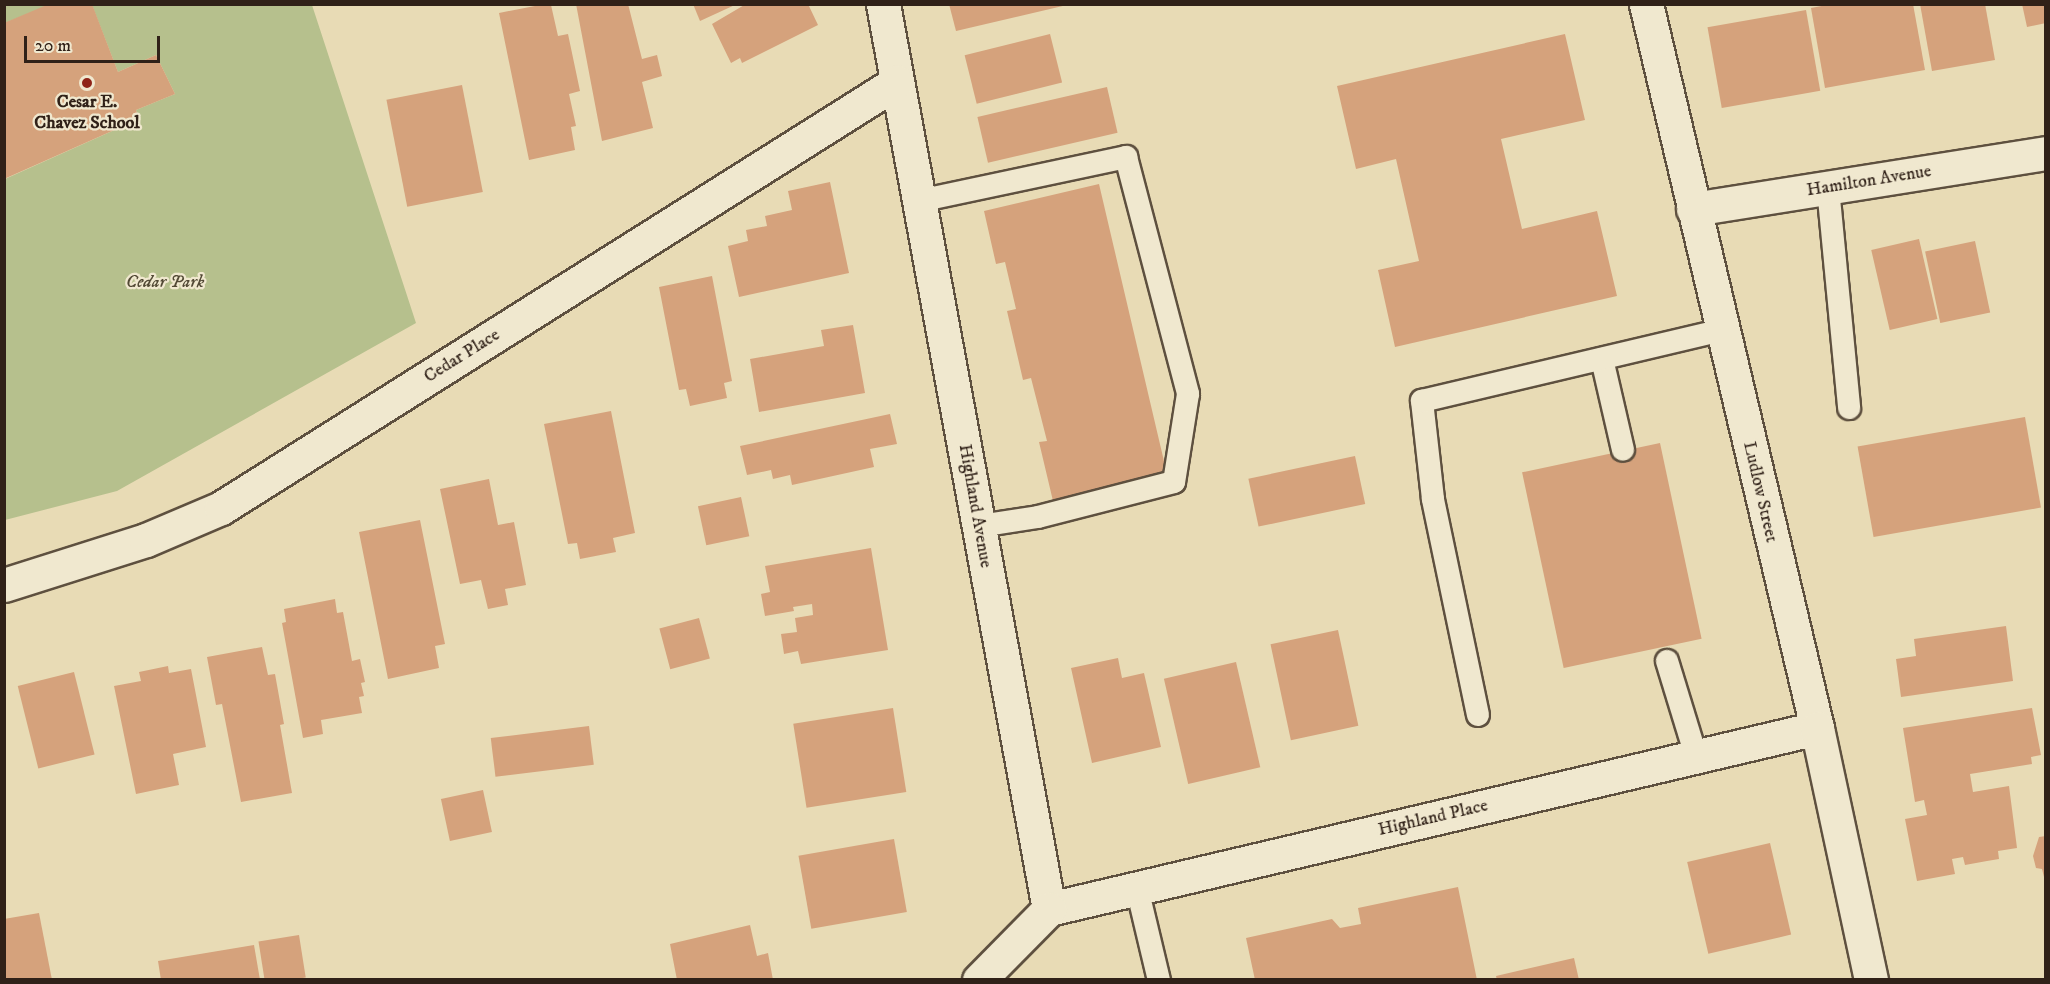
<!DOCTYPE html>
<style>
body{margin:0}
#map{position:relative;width:2050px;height:984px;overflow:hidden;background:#e8dbb5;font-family:"IM FELL DW Pica",serif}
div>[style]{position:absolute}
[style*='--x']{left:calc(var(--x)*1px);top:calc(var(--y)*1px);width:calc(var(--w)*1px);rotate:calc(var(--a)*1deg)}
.green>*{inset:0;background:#b6c08d}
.building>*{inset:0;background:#d5a27c;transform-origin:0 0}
.roads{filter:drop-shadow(2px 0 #5e503f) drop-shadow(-2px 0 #5e503f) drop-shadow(0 2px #5e503f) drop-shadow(0 -2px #5e503f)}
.lane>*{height:22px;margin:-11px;padding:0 11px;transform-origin:11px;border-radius:11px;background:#f0e8cf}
.street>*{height:33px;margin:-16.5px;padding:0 16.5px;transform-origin:16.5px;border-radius:16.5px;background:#f0e8cf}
.secondary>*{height:33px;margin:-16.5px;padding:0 16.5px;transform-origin:16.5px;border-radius:16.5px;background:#f0e8cf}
.dots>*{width:16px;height:16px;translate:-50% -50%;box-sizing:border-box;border:3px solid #f0e8cf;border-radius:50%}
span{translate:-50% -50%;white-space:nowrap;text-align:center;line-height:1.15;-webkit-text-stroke:4.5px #f0e8cf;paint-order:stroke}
.poi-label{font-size:18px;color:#302118;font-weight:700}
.street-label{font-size:18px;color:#302118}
.park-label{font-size:18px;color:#524935;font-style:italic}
.frame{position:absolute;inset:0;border:6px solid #302118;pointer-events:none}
.scale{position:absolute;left:24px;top:36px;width:136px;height:27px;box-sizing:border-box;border:3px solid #302118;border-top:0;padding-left:8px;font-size:18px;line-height:21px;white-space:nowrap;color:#302118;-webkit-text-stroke:4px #f0e8cf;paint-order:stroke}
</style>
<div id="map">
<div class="green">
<div style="clip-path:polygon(5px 5px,49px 5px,5px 23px)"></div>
<div style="clip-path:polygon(92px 5px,312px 5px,416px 323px,117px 491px,5px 520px,5px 179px,139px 119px,136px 110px,175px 94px,156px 55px,118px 72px)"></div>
</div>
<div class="building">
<div style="clip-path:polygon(49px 4px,92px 4px,118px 72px,156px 55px,175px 94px,136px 110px,139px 119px,4px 179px,4px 23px)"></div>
<div style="clip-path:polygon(576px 4px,628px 4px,642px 59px,657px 55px,662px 76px,642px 82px,653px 128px,602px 141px)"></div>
<div style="clip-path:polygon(693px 4px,737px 4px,700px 21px)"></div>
<div style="clip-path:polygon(746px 4px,808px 4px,818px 25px,742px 63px,740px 58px,731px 63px,712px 24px)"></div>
<div style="clip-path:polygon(949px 4px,1067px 4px,1067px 5px,956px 31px)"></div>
<div style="clip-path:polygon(1832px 4px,1913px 4px,1925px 70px,1825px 88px,1811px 8px)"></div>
<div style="clip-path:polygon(1920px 4px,1985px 4px,1995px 60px,1932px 71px)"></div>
<div style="clip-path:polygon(2022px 4px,2046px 4px,2046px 23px,2027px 27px)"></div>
<div style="clip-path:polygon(540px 5px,551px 5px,558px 36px,568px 34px,580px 91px,569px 94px,576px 126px,571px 127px,575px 150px,529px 160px,499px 13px)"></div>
<div style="left:1806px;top:10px;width:82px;height:100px;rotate:80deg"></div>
<div style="left:1050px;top:34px;width:50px;height:88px;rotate:76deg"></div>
<div style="clip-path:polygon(1565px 34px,1585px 120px,1501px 139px,1522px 229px,1597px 211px,1617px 296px,1395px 347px,1378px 270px,1419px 261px,1396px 159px,1356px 169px,1337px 86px)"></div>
<div style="left:462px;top:85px;width:109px;height:77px;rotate:79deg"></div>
<div style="left:1107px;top:87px;width:47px;height:133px;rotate:77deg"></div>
<div style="clip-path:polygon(830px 182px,849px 273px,739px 297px,728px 246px,748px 241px,746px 230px,767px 226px,765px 216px,792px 210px,788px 191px)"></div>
<div style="clip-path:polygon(1099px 184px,1167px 474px,1053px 501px,1039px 442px,1047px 441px,1031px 378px,1023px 380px,1007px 311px,1016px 309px,1005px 262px,996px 264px,984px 211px)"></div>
<div style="left:1919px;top:239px;width:82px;height:49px;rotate:77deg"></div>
<div style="left:1975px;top:241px;width:73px;height:51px;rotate:78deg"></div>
<div style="clip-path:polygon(712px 276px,732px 381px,724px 383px,727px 398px,690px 406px,686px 389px,679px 390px,659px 287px)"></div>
<div style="clip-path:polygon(853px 325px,865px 393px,759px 412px,750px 359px,824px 346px,821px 330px)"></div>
<div style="clip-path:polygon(611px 411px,635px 533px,613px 538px,616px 552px,580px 559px,577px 543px,568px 544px,544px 424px)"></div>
<div style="clip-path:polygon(890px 414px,897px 444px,870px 449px,874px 467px,792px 485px,790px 475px,773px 479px,771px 470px,747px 475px,740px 446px)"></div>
<div style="left:2025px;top:417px;width:92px;height:170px;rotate:80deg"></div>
<div style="left:1660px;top:443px;width:200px;height:141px;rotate:78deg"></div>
<div style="left:1355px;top:456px;width:49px;height:109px;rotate:78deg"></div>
<div style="clip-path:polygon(489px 479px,498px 525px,514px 522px,526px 585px,505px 589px,508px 605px,488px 609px,481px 580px,460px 584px,440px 489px)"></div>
<div style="left:741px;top:497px;width:40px;height:44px;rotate:78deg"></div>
<div style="clip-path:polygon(420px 520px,445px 644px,435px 646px,439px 668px,388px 679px,359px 532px)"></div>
<div style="clip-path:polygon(871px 548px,888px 650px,801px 664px,798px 651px,784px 654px,781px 634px,797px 632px,795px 618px,813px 615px,812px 604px,793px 607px,794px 611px,765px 616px,761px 594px,770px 592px,765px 566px)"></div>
<div style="clip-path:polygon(335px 599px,337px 613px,343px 612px,352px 661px,360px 659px,365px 682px,361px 683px,364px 696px,359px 697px,362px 713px,321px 720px,323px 734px,303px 738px,282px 623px,286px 622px,284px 609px)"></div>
<div style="left:699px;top:618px;width:42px;height:41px;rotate:75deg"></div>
<div style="clip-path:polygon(2006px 626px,2013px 681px,1901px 697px,1896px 659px,1916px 656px,1914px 639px)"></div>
<div style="left:1338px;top:630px;width:98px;height:69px;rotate:78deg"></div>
<div style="clip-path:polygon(262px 647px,268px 675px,275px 674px,284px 724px,280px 725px,292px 793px,241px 802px,222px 704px,216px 705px,207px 657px)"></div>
<div style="clip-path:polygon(1118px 658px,1122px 678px,1144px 673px,1161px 747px,1092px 763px,1071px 668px)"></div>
<div style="left:1236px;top:662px;width:108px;height:74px;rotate:77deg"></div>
<div style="clip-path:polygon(168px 666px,169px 673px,191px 669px,206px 747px,173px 754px,179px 785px,136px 794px,114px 686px,141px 681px,139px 672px)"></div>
<div style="left:74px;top:672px;width:85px;height:58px;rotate:76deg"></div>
<div style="left:893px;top:708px;width:85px;height:101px;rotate:81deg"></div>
<div style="clip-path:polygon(2032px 708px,2041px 755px,2031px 757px,2032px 764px,1970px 774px,1973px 792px,2009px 786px,2017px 848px,1998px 851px,1999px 859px,1987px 861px,1965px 865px,1963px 857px,1952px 859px,1955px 874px,1917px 881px,1905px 819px,1927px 815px,1924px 800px,1915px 802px,1903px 728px)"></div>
<div style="left:589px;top:726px;width:39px;height:99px;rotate:83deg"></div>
<div style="left:483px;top:790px;width:43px;height:43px;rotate:78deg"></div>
<div style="clip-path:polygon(2046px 836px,2046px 880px,2045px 881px,2042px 869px,2036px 868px,2033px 856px,2039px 837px)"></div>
<div style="left:894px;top:839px;width:74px;height:97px;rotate:80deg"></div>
<div style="left:1770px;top:843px;width:94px;height:85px;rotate:77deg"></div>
<div style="clip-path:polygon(1458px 887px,1477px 980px,1255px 980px,1246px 938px,1332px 919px,1340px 928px,1361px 924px,1358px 908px)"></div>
<div style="clip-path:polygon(39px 913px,52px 980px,4px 980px,4px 919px)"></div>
<div style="clip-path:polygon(750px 925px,757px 956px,768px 953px,773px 980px,677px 980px,670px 944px)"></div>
<div style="left:299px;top:935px;width:43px;height:41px;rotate:81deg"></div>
<div style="clip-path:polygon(254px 945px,260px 980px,161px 980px,158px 961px)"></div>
<div style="clip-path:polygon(1574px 958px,1579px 980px,1497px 980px,1496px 976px)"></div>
</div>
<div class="roads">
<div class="lane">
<div style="--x:1828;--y:188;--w:221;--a:84.5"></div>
<div style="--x:919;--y:201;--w:212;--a:-12"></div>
<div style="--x:1126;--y:157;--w:245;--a:75.3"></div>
<div style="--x:1188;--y:394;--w:89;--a:99"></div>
<div style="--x:1174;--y:482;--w:140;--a:165.6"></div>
<div style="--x:1038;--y:517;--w:60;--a:171.3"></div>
<div style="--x:1602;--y:359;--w:93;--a:77"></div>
<div style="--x:1667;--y:661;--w:99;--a:73"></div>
<div style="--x:1478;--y:715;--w:221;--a:-101.8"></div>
<div style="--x:1433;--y:499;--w:99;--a:-96.4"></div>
<div style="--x:1422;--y:401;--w:308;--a:-13.3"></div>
<div style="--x:1137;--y:888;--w:95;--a:76.6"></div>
</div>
<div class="street">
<div style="--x:883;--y:4;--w:920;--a:79.61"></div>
<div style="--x:1693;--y:209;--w:357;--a:-9"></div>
<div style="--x:4;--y:585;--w:149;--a:-17.6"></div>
<div style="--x:146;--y:540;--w:82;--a:-23.1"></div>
<div style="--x:221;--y:508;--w:799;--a:-32.22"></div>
<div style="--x:1049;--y:909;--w:789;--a:-13.26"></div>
<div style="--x:979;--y:980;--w:100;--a:-45.4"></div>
</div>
<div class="secondary">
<div style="--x:1646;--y:4;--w:744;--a:76.71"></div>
<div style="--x:1817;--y:728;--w:258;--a:77.9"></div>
</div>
</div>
<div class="dots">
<div style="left:87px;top:83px;background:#8f2418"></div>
</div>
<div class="poi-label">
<span style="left:87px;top:113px">Cesar E.<br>Chavez School</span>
</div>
<div class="street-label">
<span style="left:1869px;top:181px;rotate:-9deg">Hamilton Avenue</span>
<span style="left:462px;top:356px;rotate:-32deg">Cedar Place</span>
<span style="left:1760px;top:492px;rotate:77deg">Ludlow Street</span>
<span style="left:975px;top:506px;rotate:80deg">Highland Avenue</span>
<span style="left:1433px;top:818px;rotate:-13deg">Highland Place</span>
</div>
<div class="park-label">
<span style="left:165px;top:282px">Cedar Park</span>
</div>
<div class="frame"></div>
<div class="scale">20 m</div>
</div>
